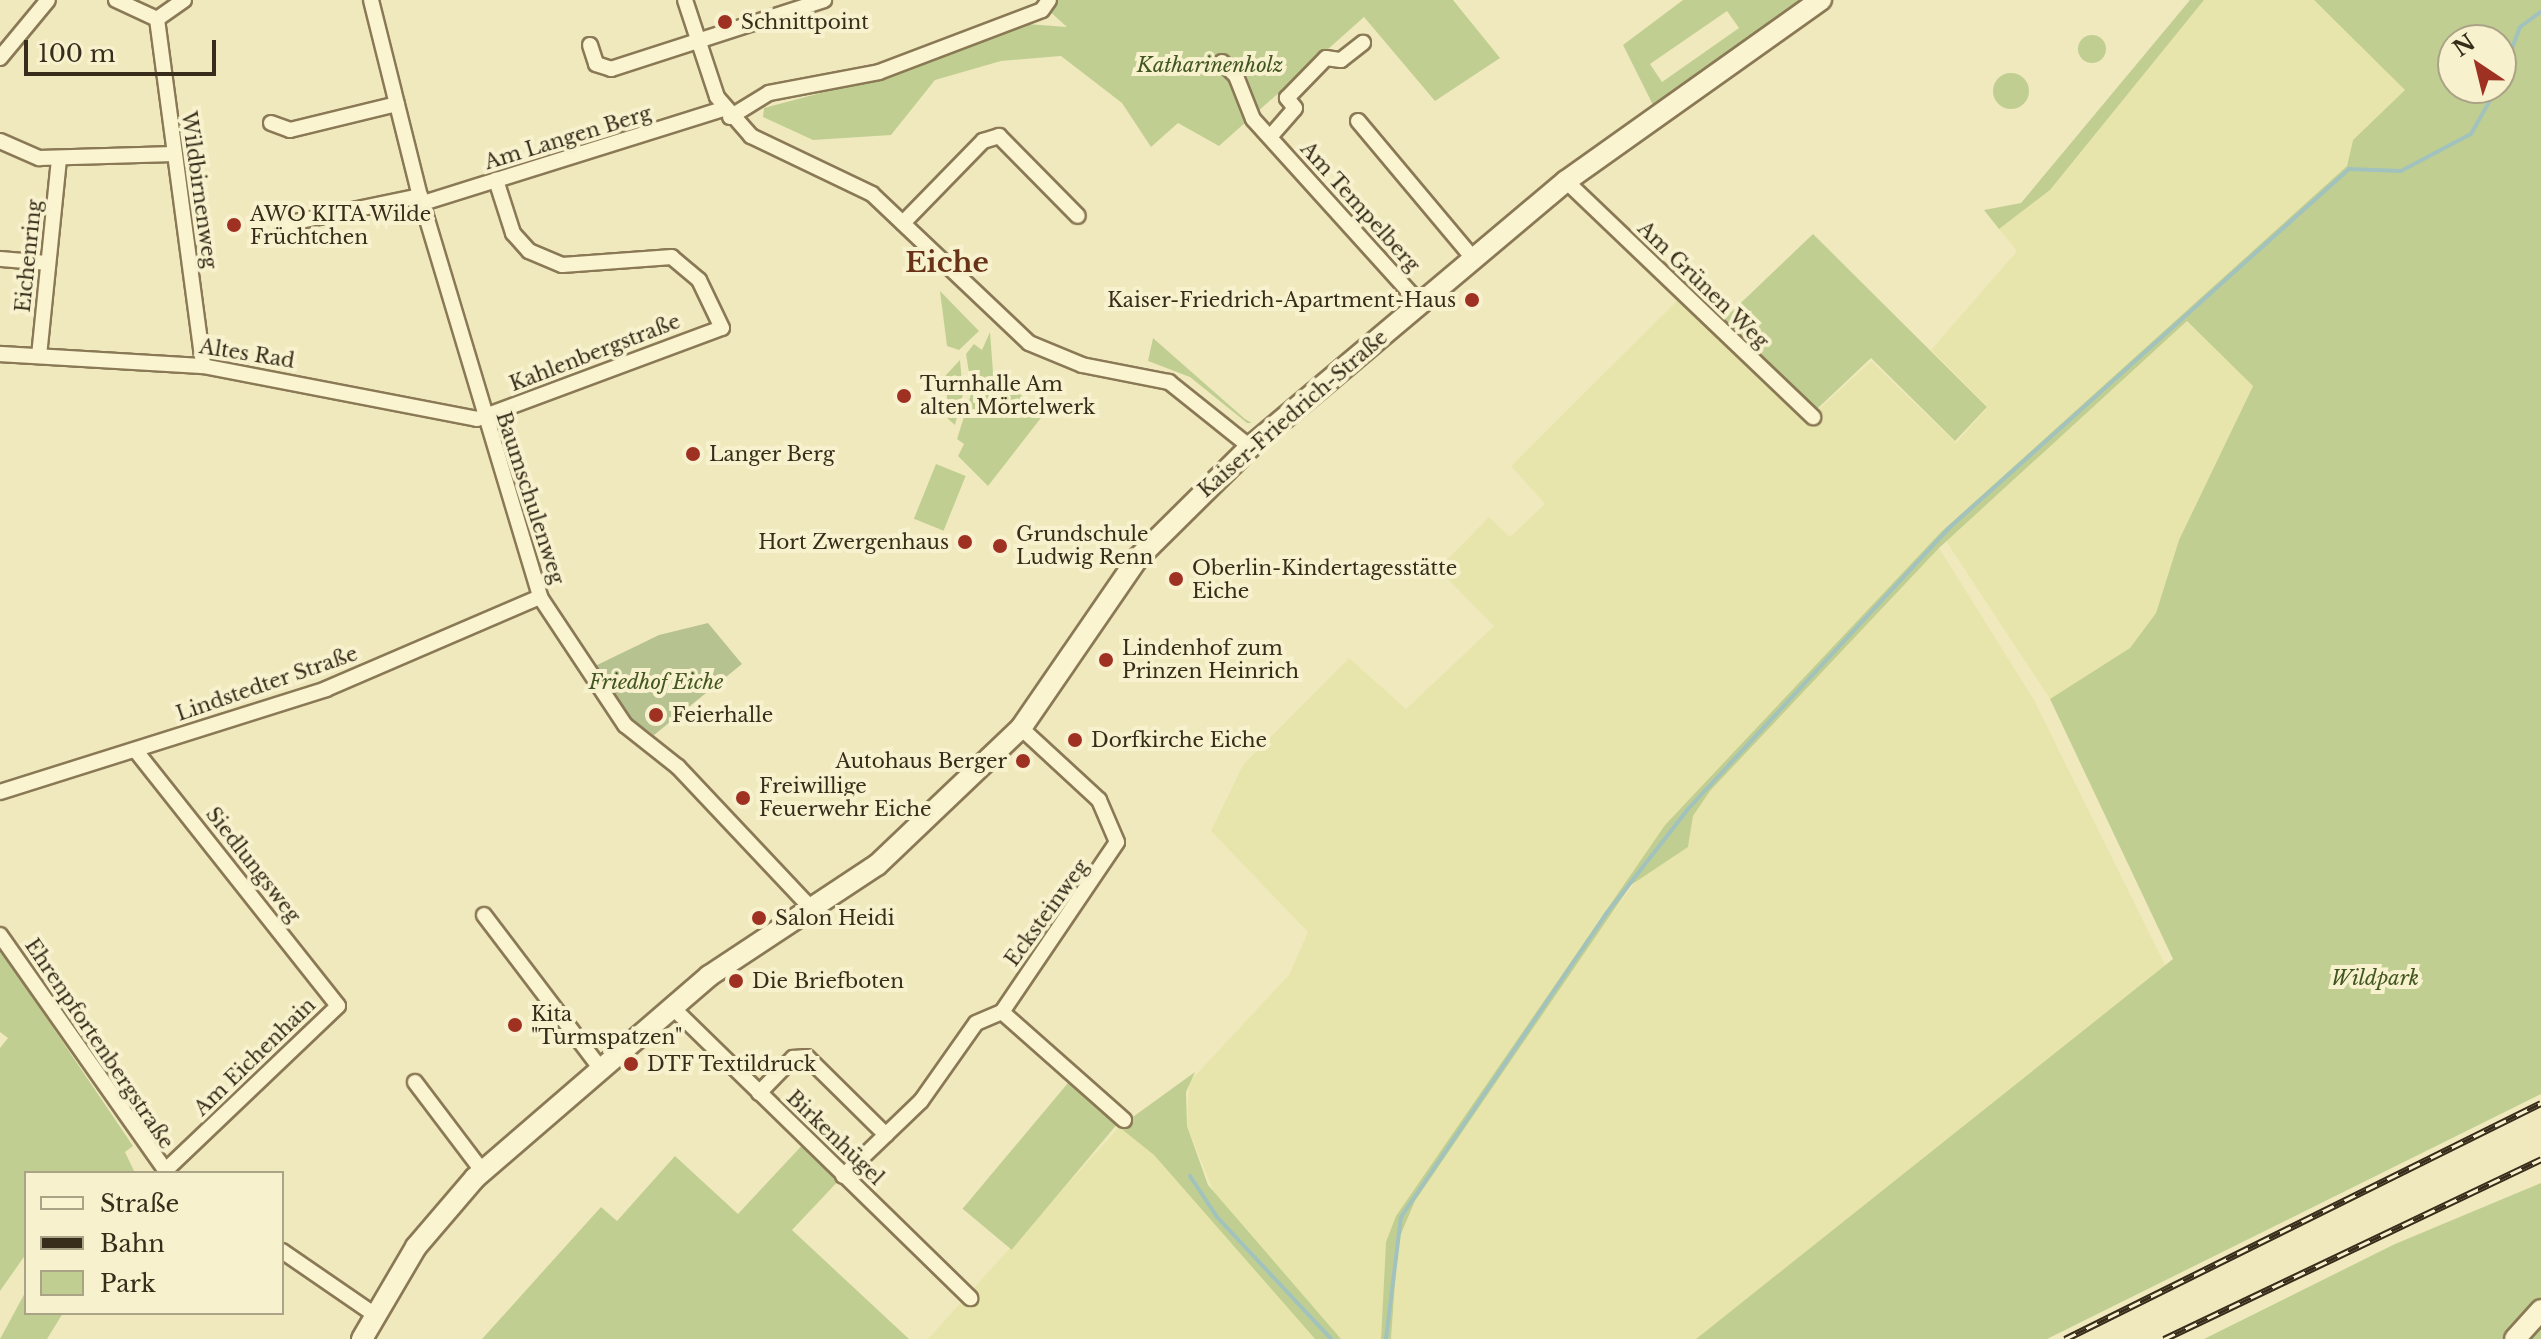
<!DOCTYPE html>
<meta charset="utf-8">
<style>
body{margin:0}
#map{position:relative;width:2541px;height:1339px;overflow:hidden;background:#f1e9be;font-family:"Libre Baskerville",serif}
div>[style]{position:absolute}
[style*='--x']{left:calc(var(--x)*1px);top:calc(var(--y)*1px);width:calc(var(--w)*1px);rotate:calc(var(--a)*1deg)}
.farmland>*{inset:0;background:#e7e5ab}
.green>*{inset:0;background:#c0cf91;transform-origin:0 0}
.round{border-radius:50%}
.cemetery>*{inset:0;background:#b6c391}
.stream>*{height:4px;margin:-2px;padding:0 2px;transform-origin:2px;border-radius:2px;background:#a2c2bd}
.roads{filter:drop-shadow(2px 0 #8a7955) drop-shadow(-2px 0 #8a7955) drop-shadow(0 2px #8a7955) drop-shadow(0 -2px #8a7955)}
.street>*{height:14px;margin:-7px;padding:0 7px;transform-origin:7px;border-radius:7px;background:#fbf4d1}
.secondary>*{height:20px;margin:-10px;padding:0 10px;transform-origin:10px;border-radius:10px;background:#fbf4d1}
.rail>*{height:7px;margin-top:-3.5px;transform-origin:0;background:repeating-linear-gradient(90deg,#f8f1ce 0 12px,#382d1b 0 24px);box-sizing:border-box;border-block:2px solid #382d1b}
.dots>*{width:22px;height:22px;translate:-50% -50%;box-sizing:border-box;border:4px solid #f8f1ce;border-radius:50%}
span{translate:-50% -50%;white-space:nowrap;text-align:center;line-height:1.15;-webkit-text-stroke:8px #f8f1ce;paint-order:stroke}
.poi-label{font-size:20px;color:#382d1b}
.left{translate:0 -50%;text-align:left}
.right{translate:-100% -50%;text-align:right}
.park-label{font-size:20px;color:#415620;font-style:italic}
.street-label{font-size:20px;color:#382d1b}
.district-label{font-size:28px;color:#683317;font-weight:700}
.legend{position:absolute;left:24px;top:1171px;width:260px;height:144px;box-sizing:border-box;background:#f8f1ce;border:2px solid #aba386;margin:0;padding:10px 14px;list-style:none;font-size:24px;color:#382d1b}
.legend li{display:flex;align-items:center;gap:16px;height:40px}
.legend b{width:40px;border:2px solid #aba386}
.north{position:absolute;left:2437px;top:24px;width:80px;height:80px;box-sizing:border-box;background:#f8f1ce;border:2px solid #aba386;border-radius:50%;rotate:325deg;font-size:22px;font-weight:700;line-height:32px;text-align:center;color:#382d1b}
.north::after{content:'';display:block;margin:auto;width:28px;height:36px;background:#9e3121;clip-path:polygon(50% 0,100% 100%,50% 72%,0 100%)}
.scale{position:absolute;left:24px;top:40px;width:192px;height:36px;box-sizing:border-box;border:4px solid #382d1b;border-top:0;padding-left:10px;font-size:24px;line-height:28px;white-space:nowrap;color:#382d1b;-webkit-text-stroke:6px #f8f1ce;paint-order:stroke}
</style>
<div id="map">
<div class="farmland">
<div style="clip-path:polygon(2204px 0,2314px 0,2406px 90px,2353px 140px,2347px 166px,1941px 532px,1665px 825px,1386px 1242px,1381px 1339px,1341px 1339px,1218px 1203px,1187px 1126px,1189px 1082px,1289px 975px,1308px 932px,1211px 831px,1243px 765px,1349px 658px,1406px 709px,1494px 626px,1438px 569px,1489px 517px,1510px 537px,1545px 504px,1511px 466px,1689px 289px,1815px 413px,1871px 361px,1956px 443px,1988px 407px,1931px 350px,2017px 251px,1999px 229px,2050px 190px)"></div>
<div style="clip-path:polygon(2187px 321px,2253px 385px,2179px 540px,2156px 613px,2130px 648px,2050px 699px,1946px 541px)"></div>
<div style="clip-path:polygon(1939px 548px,2034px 700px,2165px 965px,1696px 1339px,1391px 1339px,1398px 1241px,1415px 1201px,1595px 937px,1638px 878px,1688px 847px,1693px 816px,1710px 791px)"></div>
<div style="clip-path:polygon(1119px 1127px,1154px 1155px,1315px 1339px,928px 1339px)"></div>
</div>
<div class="green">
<div style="clip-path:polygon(1037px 0,1453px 0,1500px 58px,1435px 101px,1364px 17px,1219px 146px,1178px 123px,1151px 147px,1122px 103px,1061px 56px,1001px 61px,935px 80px,891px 135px,813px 140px,763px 117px,764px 108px,892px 74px,1027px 24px,1067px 27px)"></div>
<div style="clip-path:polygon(evenodd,1683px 0,1803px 0,1654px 107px,1623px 45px,1683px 0,1727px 11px,1739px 28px,1662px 82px,1650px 64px,1727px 11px)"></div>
<div style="clip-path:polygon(2190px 0,2204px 0,2050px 190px,1999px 229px,1984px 210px,2021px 203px)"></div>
<div style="clip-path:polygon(evenodd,2314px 0,2541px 0,2541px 1094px,2047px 1339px,1696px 1339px,2173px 959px,2050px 699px,2130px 648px,2156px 613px,2179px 540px,2253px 386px,2187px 321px,1939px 548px,1710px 791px,1693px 816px,1688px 847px,1631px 885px,1415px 1201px,1398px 1241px,1391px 1339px,1381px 1339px,1386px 1242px,1396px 1216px,1665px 825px,1941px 532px,2347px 166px,2353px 140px,2405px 90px,2314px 0,2453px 40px,2501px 40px,2501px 88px,2453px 88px,2453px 40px)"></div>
<div class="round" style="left:2078px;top:35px;width:28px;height:28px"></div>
<div class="round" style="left:1993px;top:73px;width:36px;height:36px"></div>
<div style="clip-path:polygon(1813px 234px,1987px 407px,1955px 441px,1871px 358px,1817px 409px,1724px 319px)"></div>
<div style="clip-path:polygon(940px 291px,979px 331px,959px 350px,947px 346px)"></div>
<div style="clip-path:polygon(990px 332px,993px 372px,1044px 414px,988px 486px,958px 456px,964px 444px,957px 439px,972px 391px,966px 354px,974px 344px,982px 350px)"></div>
<div style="clip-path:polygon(1153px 338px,1245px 419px,1252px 423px,1247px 423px,1190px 377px,1148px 361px)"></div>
<div style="clip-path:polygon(960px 360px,963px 394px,955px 425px,948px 419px,946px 375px)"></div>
<div style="left:936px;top:464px;width:32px;height:59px;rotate:22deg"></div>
<div style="clip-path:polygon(0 949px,133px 1146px,125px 1152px,135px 1173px,26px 1173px,26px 1254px,0 1291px,0 1048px,8px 1038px,0 1032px)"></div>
<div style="clip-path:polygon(1195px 1072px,1186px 1092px,1187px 1126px,1208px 1185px,1341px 1339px,1315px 1339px,1154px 1155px,1119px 1127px)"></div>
<div style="left:1068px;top:1083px;width:64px;height:164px;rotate:40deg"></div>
<div style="clip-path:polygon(807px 1140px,843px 1176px,792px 1230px,909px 1339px,482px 1339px,601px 1207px,617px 1221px,675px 1156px,738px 1214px)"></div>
<div style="clip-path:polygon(2541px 1183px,2541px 1339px,2204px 1339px,2395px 1244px)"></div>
<div style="clip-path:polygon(26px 1291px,26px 1313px,63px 1313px,47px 1339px,0 1339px)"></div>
</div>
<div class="cemetery">
<div style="clip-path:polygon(708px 623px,742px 664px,654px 735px,632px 719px,593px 667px,659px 635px)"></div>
</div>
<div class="stream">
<div style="--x:2501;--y:78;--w:54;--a:-69.6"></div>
<div style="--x:2520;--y:27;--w:26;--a:-36"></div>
<div style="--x:1190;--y:1176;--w:49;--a:56.6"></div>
<div style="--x:1217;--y:1217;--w:167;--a:46.9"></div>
<div style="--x:1386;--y:1339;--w:123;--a:-83"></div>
<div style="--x:1401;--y:1217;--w:366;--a:-55.9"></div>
<div style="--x:1606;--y:914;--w:133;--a:-52"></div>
<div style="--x:1688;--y:809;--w:382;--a:-47.1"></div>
<div style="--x:1948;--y:529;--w:539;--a:-41.92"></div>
<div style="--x:2349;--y:169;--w:52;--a:2.2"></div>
<div style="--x:2401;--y:171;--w:79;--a:-27.9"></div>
<div style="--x:2471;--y:134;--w:53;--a:-60.5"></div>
</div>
<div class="roads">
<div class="street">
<div style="--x:116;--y:0;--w:45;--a:24.9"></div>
<div style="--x:157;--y:19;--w:33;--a:-35"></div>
<div style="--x:371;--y:0;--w:202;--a:76"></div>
<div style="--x:420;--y:196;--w:419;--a:73.3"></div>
<div style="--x:540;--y:597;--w:154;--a:56.4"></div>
<div style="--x:625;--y:725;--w:68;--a:38.4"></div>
<div style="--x:678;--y:767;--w:194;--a:46.7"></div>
<div style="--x:685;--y:0;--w:102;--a:71.7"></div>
<div style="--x:717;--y:97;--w:52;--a:48.9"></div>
<div style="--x:751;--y:136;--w:134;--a:25.6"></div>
<div style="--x:872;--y:194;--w:216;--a:43.5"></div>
<div style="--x:1029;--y:343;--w:57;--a:22.5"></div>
<div style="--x:1082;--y:365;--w:89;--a:11.1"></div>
<div style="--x:1169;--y:382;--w:104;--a:38.7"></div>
<div style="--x:157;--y:19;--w:350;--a:82.4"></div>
<div style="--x:590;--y:45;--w:20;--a:72"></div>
<div style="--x:596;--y:64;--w:16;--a:18"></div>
<div style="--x:611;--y:69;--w:224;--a:-17.9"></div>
<div style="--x:0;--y:58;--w:75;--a:-50.4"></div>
<div style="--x:1222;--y:62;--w:20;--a:45"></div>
<div style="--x:1236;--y:76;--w:46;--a:68.4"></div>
<div style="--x:1253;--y:119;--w:249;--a:47.9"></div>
<div style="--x:730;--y:117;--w:46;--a:-31.6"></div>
<div style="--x:769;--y:93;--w:112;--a:-10.8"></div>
<div style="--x:879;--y:72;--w:174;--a:-20.8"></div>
<div style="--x:1042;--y:10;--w:12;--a:-55"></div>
<div style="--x:1358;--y:121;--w:180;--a:50"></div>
<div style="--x:271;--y:123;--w:20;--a:20"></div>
<div style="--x:290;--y:130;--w:110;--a:-13.7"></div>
<div style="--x:1270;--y:137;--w:38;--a:-49"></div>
<div style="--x:1295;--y:108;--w:13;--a:-129"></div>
<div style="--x:1287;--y:98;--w:56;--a:-45.7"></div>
<div style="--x:1326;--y:58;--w:15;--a:8"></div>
<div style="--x:1341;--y:60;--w:28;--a:-38"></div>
<div style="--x:0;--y:141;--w:43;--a:23.6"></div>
<div style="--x:39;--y:158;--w:135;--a:-1.7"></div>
<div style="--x:1566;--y:181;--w:342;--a:43.7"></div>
<div style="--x:423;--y:203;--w:314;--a:-17.4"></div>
<div style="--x:903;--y:223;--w:115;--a:-45.7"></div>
<div style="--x:983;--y:141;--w:17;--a:-17"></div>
<div style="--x:999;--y:136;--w:112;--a:45.4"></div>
<div style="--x:281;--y:225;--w:142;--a:-11.8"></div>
<div style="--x:0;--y:259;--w:48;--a:4.8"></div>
<div style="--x:0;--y:354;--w:203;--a:3.4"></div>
<div style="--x:203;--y:366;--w:279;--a:10.9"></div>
<div style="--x:477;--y:419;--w:261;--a:-20.4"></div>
<div style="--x:722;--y:328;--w:53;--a:-115.6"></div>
<div style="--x:699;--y:280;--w:35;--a:-140"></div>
<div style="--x:672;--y:257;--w:110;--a:175.8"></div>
<div style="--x:562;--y:265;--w:36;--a:-157"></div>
<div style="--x:529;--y:251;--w:24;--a:-132"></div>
<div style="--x:513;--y:233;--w:56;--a:-107.8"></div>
<div style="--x:39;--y:356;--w:197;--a:-84.2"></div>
<div style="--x:136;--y:751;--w:325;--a:51.6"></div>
<div style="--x:338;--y:1006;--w:239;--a:136.4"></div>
<div style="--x:0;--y:792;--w:342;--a:-17.5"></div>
<div style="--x:326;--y:689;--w:233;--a:-23.3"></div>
<div style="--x:484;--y:915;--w:193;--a:52.8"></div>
<div style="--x:0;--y:935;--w:291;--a:54.9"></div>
<div style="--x:672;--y:1007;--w:417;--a:44.3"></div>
<div style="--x:1002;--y:1012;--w:163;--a:41.5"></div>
<div style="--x:415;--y:1082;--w:113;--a:52.9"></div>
<div style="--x:759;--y:1093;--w:49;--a:-45.8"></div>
<div style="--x:793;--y:1058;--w:14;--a:-4"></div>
<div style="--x:807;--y:1057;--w:111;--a:44.6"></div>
<div style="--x:843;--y:1176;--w:108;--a:-43.9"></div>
<div style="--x:921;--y:1101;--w:95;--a:-54.8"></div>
<div style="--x:976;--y:1023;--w:28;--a:-23"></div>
<div style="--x:1002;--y:1012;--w:205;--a:-55.9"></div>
<div style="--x:1117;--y:842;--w:46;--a:-113.2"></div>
<div style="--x:1099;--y:800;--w:106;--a:-137.3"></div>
<div style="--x:282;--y:1251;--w:113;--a:34.5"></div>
</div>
<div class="secondary">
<div style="--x:362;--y:1339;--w:107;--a:-59.6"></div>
<div style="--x:416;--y:1247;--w:91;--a:-49.5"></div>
<div style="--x:475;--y:1178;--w:309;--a:-40.8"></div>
<div style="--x:709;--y:976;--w:201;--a:-33.5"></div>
<div style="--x:877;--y:865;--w:199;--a:-43.6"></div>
<div style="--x:1021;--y:728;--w:205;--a:-55.5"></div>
<div style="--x:1137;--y:559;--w:159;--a:-44.7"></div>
<div style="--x:1250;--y:447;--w:413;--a:-40.1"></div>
<div style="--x:1566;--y:181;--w:313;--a:-35.4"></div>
<div style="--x:2515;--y:1339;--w:39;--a:-48"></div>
</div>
</div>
<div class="rail">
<div style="--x:2065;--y:1339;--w:531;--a:-26.37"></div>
<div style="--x:2164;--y:1339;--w:418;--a:-25.5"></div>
</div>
<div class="dots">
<div style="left:725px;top:22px;background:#9e3121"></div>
<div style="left:234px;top:225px;background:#9e3121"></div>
<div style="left:1472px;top:300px;background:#9e3121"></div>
<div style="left:904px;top:396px;background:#9e3121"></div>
<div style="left:693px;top:454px;background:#9e3121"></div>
<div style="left:965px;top:542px;background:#9e3121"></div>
<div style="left:1000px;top:546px;background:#9e3121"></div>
<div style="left:1176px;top:579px;background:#9e3121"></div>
<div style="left:1106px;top:660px;background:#9e3121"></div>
<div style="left:656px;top:715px;background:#9e3121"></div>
<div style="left:1075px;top:740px;background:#9e3121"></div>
<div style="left:1023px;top:761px;background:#9e3121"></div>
<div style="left:743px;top:798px;background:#9e3121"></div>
<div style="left:759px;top:918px;background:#9e3121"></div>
<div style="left:736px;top:981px;background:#9e3121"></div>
<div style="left:515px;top:1025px;background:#9e3121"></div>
<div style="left:631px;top:1064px;background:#9e3121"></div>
</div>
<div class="poi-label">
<span class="left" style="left:741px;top:22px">Schnittpoint</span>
<span class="left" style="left:250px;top:226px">AWO KITA Wilde<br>Früchtchen</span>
<span class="right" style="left:1456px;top:300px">Kaiser-Friedrich-Apartment-Haus</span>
<span class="left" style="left:920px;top:396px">Turnhalle Am<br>alten Mörtelwerk</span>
<span class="left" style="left:709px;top:454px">Langer Berg</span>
<span class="left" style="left:1016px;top:546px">Grundschule<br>Ludwig Renn</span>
<span class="right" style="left:949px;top:542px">Hort Zwergenhaus</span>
<span class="left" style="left:1192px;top:580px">Oberlin-Kindertagesstätte<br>Eiche</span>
<span class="left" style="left:1122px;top:660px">Lindenhof zum<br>Prinzen Heinrich</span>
<span class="left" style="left:672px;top:715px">Feierhalle</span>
<span class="left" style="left:1091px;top:740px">Dorfkirche Eiche</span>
<span class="right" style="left:1007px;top:761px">Autohaus Berger</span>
<span class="left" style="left:759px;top:798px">Freiwillige<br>Feuerwehr Eiche</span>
<span class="left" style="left:775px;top:918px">Salon Heidi</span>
<span class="left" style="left:752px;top:981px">Die Briefboten</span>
<span class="left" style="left:531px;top:1026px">Kita<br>"Turmspatzen"</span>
<span class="left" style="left:647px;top:1064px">DTF Textildruck</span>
</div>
<div class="park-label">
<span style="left:1210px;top:65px">Katharinenholz</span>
<span style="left:656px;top:682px">Friedhof Eiche</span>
<span style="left:2375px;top:978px">Wildpark</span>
</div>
<div class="street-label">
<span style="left:568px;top:138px;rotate:-17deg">Am Langen Berg</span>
<span style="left:199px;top:190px;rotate:82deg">Wildbirnenweg</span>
<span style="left:1360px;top:207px;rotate:48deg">Am Tempelberg</span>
<span style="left:29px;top:256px;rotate:-84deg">Eichenring</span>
<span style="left:1703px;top:285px;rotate:44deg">Am Grünen Weg</span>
<span style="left:595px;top:353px;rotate:-21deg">Kahlenbergstraße</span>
<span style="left:247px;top:354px;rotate:9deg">Altes Rad</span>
<span style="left:1293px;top:414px;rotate:-41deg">Kaiser-Friedrich-Straße</span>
<span style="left:530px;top:498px;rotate:72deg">Baumschulenweg</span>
<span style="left:267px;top:684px;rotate:-19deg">Lindstedter Straße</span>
<span style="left:253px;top:865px;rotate:52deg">Siedlungsweg</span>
<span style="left:1047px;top:913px;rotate:-54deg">Ecksteinweg</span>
<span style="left:99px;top:1044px;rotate:56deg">Ehrenpfortenbergstraße</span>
<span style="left:255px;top:1057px;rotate:-44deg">Am Eichenhain</span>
<span style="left:835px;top:1138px;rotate:44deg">Birkenhügel</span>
</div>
<div class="district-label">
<span style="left:947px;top:263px">Eiche</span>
</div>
<ul class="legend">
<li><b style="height:10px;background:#fbf4d1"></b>Straße</li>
<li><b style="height:10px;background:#382d1b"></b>Bahn</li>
<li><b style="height:22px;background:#c0cf91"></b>Park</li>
</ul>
<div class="north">N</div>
<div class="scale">100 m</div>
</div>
